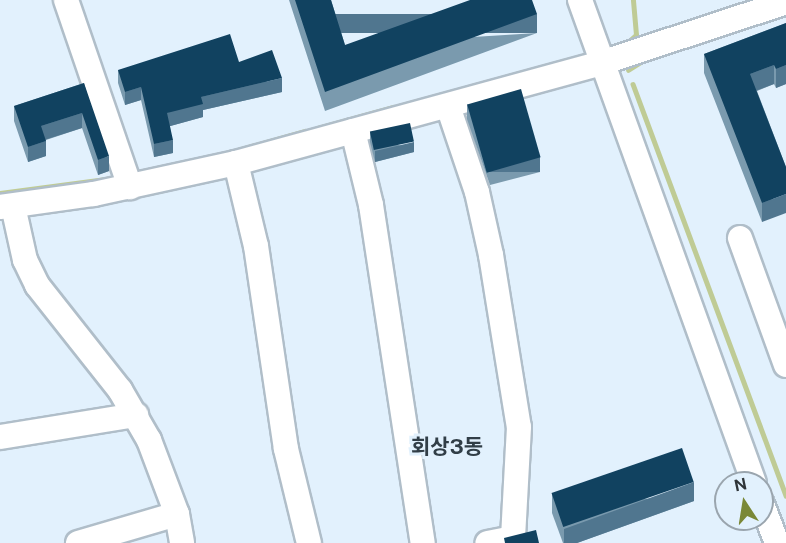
<!DOCTYPE html>
<meta charset="utf-8">
<style>
body{margin:0}
#map{position:relative;width:786px;height:543px;overflow:hidden;background:#e2f1fd;font-family:"Public Sans","Noto Sans KR",sans-serif}
div>[style]{position:absolute}
[style*='--x']{left:calc(var(--x)*1px);top:calc(var(--y)*1px);width:calc(var(--w)*1px);rotate:calc(var(--a)*1deg)}
.stream>*{height:4.5px;margin:-2.25px;padding:0 2.25px;transform-origin:2.25px;border-radius:2.25px;background:#bfcb95}
.roads{filter:drop-shadow(2px 0 #b0bec9) drop-shadow(-2px 0 #b0bec9) drop-shadow(0 2px #b0bec9) drop-shadow(0 -2px #b0bec9)}
.minor>*{height:24px;margin:-12px;padding:0 12px;transform-origin:12px;border-radius:12px;background:#fff}
.wall>*{inset:0;background:#7a9aae}
.shaded-wall>*{inset:0;background:#50768f;transform-origin:0 0}
.building>*{inset:0;background:#114260;transform-origin:0 0}
span{translate:-50% -50%;white-space:nowrap;text-align:center;line-height:1.15;-webkit-text-stroke:6px #e2f1fd;paint-order:stroke}
.neighbourhood-label{font-size:21px;color:#313e47;font-weight:700}
.north{position:absolute;left:714px;top:471px;width:60px;height:60px;box-sizing:border-box;background:#e2f1fd;border:2px solid #9aa5ae;border-radius:50%;rotate:348deg;font-size:16px;font-weight:700;line-height:24px;text-align:center;color:#2e3438}
.north::after{content:'';display:block;margin:auto;width:21px;height:27px;background:#7a8837;clip-path:polygon(50% 0,100% 100%,50% 72%,0 100%)}
</style>
<div id="map">
<div class="stream">
<div style="--x:627;--y:43;--w:12;--a:-42"></div>
<div style="--x:636;--y:35;--w:35;--a:-95"></div>
<div style="--x:628;--y:70;--w:15;--a:-32"></div>
<div style="--x:633;--y:84;--w:439;--a:69.6"></div>
<div style="--x:318;--y:128;--w:78;--a:-15.6"></div>
<div style="--x:224;--y:154;--w:84;--a:-15.9"></div>
<div style="--x:0;--y:193;--w:114;--a:-7.6"></div>
</div>
<div class="roads">
<div class="minor">
<div style="--x:66;--y:0;--w:198;--a:71.1"></div>
<div style="--x:580;--y:0;--w:513;--a:70.19"></div>
<div style="--x:448;--y:106;--w:91;--a:71.4"></div>
<div style="--x:477;--y:192;--w:65;--a:77.5"></div>
<div style="--x:491;--y:255;--w:174;--a:80.8"></div>
<div style="--x:519;--y:427;--w:111;--a:93.1"></div>
<div style="--x:513;--y:538;--w:26;--a:169"></div>
<div style="--x:353;--y:131;--w:76;--a:76.3"></div>
<div style="--x:371;--y:205;--w:342;--a:81.3"></div>
<div style="--x:236;--y:163;--w:85;--a:76.5"></div>
<div style="--x:256;--y:246;--w:205;--a:81.6"></div>
<div style="--x:286;--y:449;--w:97;--a:76.3"></div>
<div style="--x:13;--y:206;--w:55;--a:77.5"></div>
<div style="--x:25;--y:260;--w:28;--a:64"></div>
<div style="--x:37;--y:285;--w:134;--a:51.7"></div>
<div style="--x:120;--y:390;--w:58;--a:59.9"></div>
<div style="--x:149;--y:440;--w:79;--a:69.3"></div>
<div style="--x:177;--y:514;--w:29;--a:80"></div>
<div style="--x:0;--y:207;--w:95;--a:-7.9"></div>
<div style="--x:94;--y:194;--w:145;--a:-12.3"></div>
<div style="--x:236;--y:163;--w:378;--a:-15.3"></div>
<div style="--x:601;--y:63;--w:195;--a:-18.2"></div>
<div style="--x:740;--y:238;--w:135;--a:70.1"></div>
<div style="--x:0;--y:437;--w:138;--a:-9.2"></div>
<div style="--x:762;--y:504;--w:42;--a:69"></div>
<div style="--x:78;--y:543;--w:103;--a:-16.3"></div>
</div>
</div>
<div class="wall">
<div style="clip-path:polygon(289px 0,331px 0,345px 45px,537px 33px,325px 111px)"></div>
<div style="clip-path:polygon(786px 23px,786px 84px,776px 88px,774px 84px,757px 91px,786px 167px,762px 222px,704px 73px,704px 54px)"></div>
<div style="clip-path:polygon(239px 62px,282px 92px,203px 110px,203px 117px,170px 126px,173px 153px,154px 157px,141px 100px,125px 105px,118px 83px,118px 70px)"></div>
<div style="clip-path:polygon(84px 83px,109px 171px,98px 175px,82px 128px,46px 140px,46px 156px,28px 162px,14px 121px,14px 106px)"></div>
<div style="clip-path:polygon(467px 104px,540px 172px,490px 185px,467px 119px)"></div>
<div style="clip-path:polygon(370px 132px,414px 152px,375px 162px,370px 142px)"></div>
<div style="clip-path:polygon(552px 494px,694px 501px,577px 543px,563px 543px,552px 513px)"></div>
</div>
<div class="shaded-wall">
<div style="left:537px;top:14px;width:19px;height:226px;rotate:90deg"></div>
<div style="clip-path:polygon(774px 65px,774px 84px,750px 93px,750px 74px)"></div>
<div style="clip-path:polygon(786px 65px,786px 84px,776px 88px,776px 69px)"></div>
<div style="clip-path:polygon(282px 78px,282px 92px,203px 110px,203px 117px,167px 127px,167px 113px,201px 97px)"></div>
<div style="clip-path:polygon(141px 87px,141px 100px,125px 105px,125px 92px)"></div>
<div style="clip-path:polygon(82px 113px,82px 128px,41px 141px,41px 126px)"></div>
<div style="clip-path:polygon(173px 140px,173px 153px,154px 157px,154px 144px)"></div>
<div style="clip-path:polygon(46px 141px,46px 156px,28px 162px,28px 147px)"></div>
<div style="clip-path:polygon(414px 142px,414px 152px,375px 162px,375px 151px)"></div>
<div style="clip-path:polygon(109px 156px,109px 171px,98px 175px,98px 160px)"></div>
<div style="left:540px;top:157px;width:15px;height:52px;rotate:90deg"></div>
<div style="clip-path:polygon(786px 194px,786px 213px,762px 222px,762px 203px)"></div>
<div style="clip-path:polygon(694px 482px,694px 501px,577px 543px,564px 543px,564px 529px)"></div>
</div>
<div class="building">
<div style="clip-path:polygon(295px 0,331px 0,345px 45px,470px 0,532px 0,537px 14px,325px 92px)"></div>
<div style="clip-path:polygon(786px 23px,786px 65px,776px 69px,774px 65px,750px 74px,786px 167px,786px 194px,762px 203px,704px 54px)"></div>
<div style="clip-path:polygon(230px 34px,239px 62px,272px 50px,282px 78px,201px 97px,203px 104px,167px 113px,173px 140px,154px 144px,141px 87px,125px 92px,118px 70px)"></div>
<div style="clip-path:polygon(84px 83px,109px 156px,98px 160px,82px 113px,41px 126px,46px 141px,28px 147px,14px 106px)"></div>
<div style="left:521px;top:89px;width:71px;height:56px;rotate:74deg"></div>
<div style="left:410px;top:123px;width:19px;height:41px;rotate:78deg"></div>
<div style="left:682px;top:448px;width:36px;height:138px;rotate:71deg"></div>
<div style="clip-path:polygon(536px 530px,539px 543px,505px 543px,504px 538px)"></div>
</div>
<div class="neighbourhood-label">
<span style="left:447px;top:447px">회상3동</span>
</div>
<div class="north">N</div>
</div>
